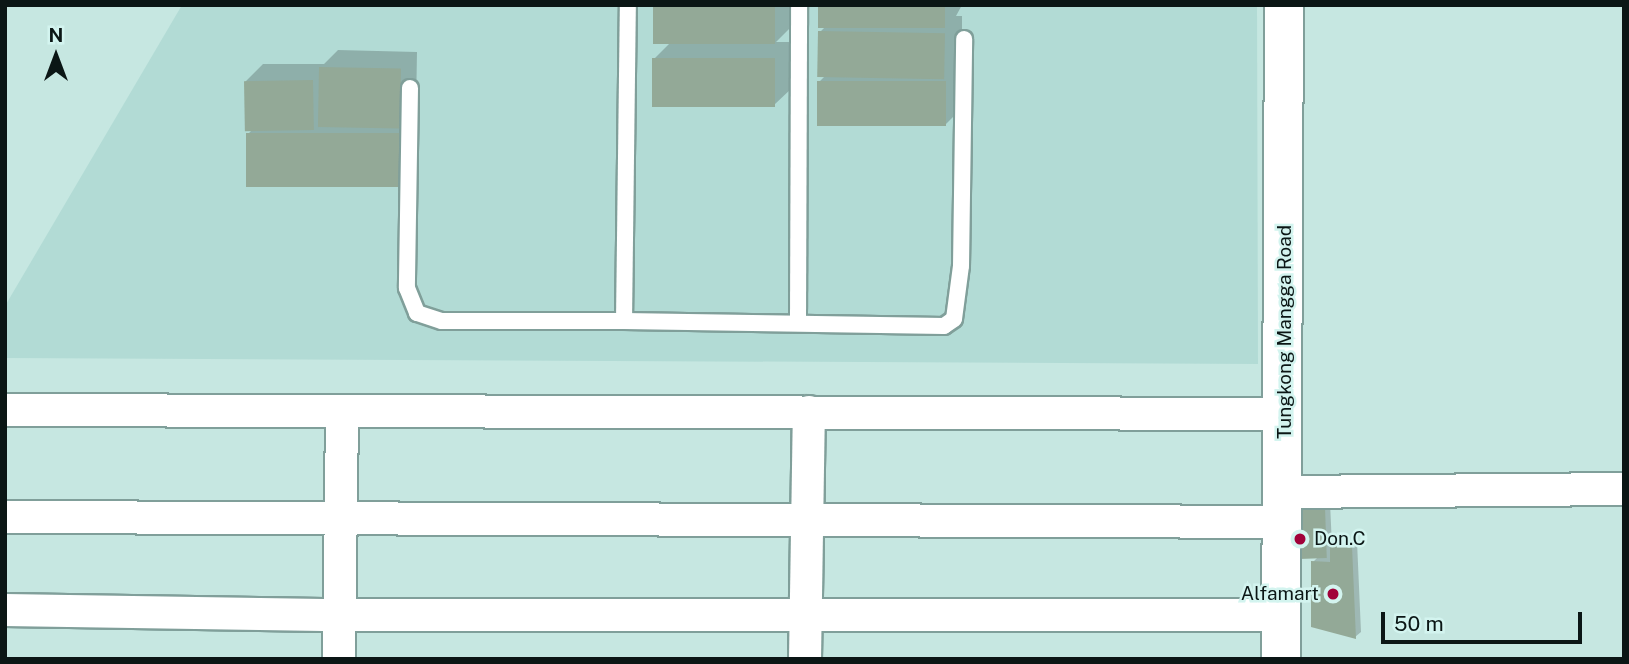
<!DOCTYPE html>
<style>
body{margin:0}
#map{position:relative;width:1629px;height:664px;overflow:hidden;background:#c6e7e1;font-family:"Public Sans",sans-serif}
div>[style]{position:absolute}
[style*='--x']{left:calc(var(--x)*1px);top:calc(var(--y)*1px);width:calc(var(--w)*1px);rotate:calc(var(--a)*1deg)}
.built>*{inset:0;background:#b2dbd5}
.shadow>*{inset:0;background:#0003}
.building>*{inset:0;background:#93a997;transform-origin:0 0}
.roads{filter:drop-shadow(2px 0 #809f9a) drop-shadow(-2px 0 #809f9a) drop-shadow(0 2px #809f9a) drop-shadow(0 -2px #809f9a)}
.lane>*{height:16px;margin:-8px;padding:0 8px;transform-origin:8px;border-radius:8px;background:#fff}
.street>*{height:32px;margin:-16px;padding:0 16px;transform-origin:16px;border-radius:16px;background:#fff}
.secondary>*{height:38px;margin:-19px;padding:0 19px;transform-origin:19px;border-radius:19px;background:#fff}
.dots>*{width:19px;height:19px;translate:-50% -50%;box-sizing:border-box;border:4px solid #d3f4ef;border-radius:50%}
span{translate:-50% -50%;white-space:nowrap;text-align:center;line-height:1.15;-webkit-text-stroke:5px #d3f4ef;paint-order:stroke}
.street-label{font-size:19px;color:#0b1615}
.poi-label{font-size:19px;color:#0b1615}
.left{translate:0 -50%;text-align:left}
.right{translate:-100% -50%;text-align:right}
.frame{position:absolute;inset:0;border:7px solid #0b1615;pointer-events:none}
.north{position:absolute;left:21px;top:21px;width:70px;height:70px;-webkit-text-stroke:5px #d3f4ef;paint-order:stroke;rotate:0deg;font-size:19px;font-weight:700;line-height:28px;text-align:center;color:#0b1615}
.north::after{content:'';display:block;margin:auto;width:24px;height:32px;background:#0b1615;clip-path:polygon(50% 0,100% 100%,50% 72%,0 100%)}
.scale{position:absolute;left:1381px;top:612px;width:201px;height:32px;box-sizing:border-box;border:4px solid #0b1615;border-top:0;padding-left:9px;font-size:21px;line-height:24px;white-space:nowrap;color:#0b1615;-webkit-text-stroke:5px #d3f4ef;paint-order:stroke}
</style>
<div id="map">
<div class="built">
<div style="clip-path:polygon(182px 5px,1257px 5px,1258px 364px,5px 358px,5px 306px)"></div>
</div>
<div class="shadow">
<div style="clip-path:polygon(655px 5px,791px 5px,790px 28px,776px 42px,792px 42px,792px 88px,774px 105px,654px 59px,670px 43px)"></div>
<div style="clip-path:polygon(820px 5px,962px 5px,956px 16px,962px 16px,962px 108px,945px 125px,819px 82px,826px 75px,820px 32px,825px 27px)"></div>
<div style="clip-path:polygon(338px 50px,417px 52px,415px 169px,398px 186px,248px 134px,253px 129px,245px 82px,263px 64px,324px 64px)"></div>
<div style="clip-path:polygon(1330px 502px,1332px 546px,1337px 541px,1357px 541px,1361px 632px,1355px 637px,1313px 562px,1319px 556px,1291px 509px)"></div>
</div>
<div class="building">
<div style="left:653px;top:5px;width:122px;height:39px"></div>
<div style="left:818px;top:5px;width:127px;height:23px"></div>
<div style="left:818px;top:31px;width:127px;height:46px;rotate:1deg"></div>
<div style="left:652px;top:58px;width:123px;height:49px"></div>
<div style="left:319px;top:67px;width:82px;height:60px;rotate:1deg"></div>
<div style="left:313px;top:80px;width:50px;height:69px;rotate:89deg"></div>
<div style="left:817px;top:81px;width:129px;height:45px"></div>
<div style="left:246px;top:133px;width:153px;height:54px"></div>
<div style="left:1325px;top:507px;width:51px;height:35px;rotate:88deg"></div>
<div style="clip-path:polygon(1330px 546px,1352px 546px,1356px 639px,1311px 627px,1311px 561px,1330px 562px)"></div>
</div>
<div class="roads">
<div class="lane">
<div style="--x:410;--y:88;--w:200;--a:90.9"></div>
<div style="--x:407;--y:288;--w:27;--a:68"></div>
<div style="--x:417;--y:313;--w:26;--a:18"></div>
<div style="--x:442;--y:321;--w:182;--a:0"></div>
<div style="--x:624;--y:321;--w:316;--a:-89.3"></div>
<div style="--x:624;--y:321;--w:320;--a:0.9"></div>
<div style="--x:944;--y:326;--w:12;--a:-35"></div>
<div style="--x:954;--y:319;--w:53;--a:-82.5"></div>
<div style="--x:961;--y:266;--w:227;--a:-89.2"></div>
<div style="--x:798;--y:322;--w:317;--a:-89.8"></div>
</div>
<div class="street">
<div style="--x:5;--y:410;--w:1280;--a:0.18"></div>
<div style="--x:1285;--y:492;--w:339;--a:-0.5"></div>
<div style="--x:5;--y:517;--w:1280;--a:0.22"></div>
<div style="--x:5;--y:610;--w:334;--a:0.9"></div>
<div style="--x:339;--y:615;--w:943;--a:0"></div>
<div style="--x:339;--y:659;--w:247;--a:-89.3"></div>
<div style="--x:805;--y:659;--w:247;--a:-89.1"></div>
</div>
<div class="secondary">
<div style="--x:1281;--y:659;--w:654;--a:-89.74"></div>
</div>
</div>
<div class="dots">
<div style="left:1300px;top:539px;background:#a1023a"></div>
<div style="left:1333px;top:594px;background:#a1023a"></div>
</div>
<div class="street-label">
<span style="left:1285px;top:332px;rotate:-90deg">Tungkong Mangga Road</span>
</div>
<div class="poi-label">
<span class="left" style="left:1314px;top:539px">Don.C</span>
<span class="right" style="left:1319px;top:594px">Alfamart</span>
</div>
<div class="frame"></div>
<div class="north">N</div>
<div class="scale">50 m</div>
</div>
